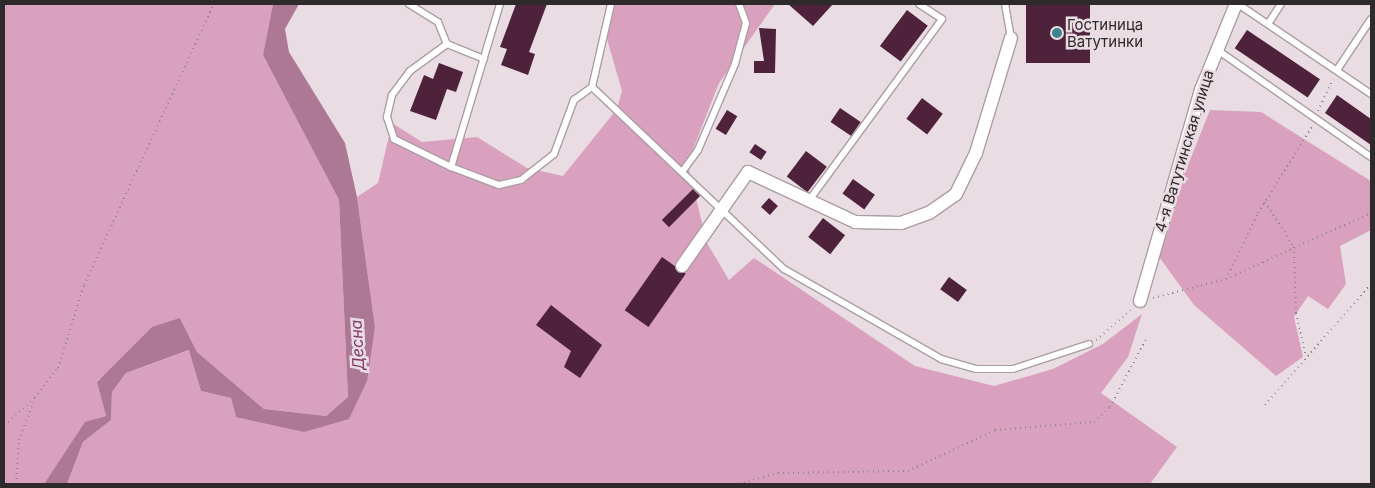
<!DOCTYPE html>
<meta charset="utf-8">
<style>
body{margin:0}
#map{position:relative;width:1375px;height:488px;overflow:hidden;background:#eadce3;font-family:Inter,sans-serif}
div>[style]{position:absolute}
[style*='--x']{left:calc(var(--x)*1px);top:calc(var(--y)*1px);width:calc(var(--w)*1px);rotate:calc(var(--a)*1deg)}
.green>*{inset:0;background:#d9a1be}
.water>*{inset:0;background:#ad7893}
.building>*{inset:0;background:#4f223c;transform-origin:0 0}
.path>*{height:2px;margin-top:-1px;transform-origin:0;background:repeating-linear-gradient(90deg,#8f868a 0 1px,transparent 0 5px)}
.roads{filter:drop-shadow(1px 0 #ab9da4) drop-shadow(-1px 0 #ab9da4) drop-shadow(0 1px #ab9da4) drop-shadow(0 -1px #ab9da4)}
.service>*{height:6px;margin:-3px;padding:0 3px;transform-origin:3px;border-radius:3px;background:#fff}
.minor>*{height:12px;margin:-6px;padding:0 6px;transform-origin:6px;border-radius:6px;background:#fff}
.dots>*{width:14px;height:14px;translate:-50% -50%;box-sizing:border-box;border:2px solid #eadce3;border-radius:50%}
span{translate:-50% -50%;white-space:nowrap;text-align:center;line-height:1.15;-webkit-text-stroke:5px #eadce3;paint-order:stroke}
.poi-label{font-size:15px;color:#2e292b}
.left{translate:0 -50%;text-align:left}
.street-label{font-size:15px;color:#2e292b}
.water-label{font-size:16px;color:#7e3a61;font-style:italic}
.frame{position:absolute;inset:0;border:5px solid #2e292b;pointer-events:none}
</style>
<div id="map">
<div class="green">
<div style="clip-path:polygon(4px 4px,273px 4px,263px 55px,339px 200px,348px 397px,326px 416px,264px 409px,197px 352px,180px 318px,97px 381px,106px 416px,85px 423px,44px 484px,4px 484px)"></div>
<div style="clip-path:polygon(607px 4px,775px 4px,719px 83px,692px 152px,689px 170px,707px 243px,729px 280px,754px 258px,915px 366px,994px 386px,1053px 369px,1103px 344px,1142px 314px,1128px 357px,1101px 393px,1177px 447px,1150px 484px,67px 484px,83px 442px,111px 420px,112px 392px,126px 373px,190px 350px,201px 391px,231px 398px,236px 417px,349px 419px,375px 327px,357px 197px,378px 183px,392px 123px,422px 142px,477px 137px,527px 168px,563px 176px,617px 109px,622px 91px,607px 39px)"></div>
<div style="clip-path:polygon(1210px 110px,1261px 112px,1371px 181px,1371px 230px,1340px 246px,1346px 284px,1328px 309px,1308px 296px,1294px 317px,1303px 357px,1276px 376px,1194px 305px,1154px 250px)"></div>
</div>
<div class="water">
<div style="clip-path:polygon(273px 4px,299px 4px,285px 29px,289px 52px,345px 143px,357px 197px,375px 327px,367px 381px,349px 419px,304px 432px,236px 417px,231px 398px,201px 391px,189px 350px,126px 373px,112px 392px,111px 420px,83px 442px,67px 484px,44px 484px,85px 422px,106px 416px,97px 382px,152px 327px,180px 318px,197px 352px,264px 409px,326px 416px,348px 397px,339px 200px,263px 55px)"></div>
</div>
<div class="building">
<div style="clip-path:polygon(516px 4px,547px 4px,529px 52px,535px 54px,528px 75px,501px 65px,507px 49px,500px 47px)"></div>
<div style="clip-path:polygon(788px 4px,833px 4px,813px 26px)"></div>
<div style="left:1026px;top:4px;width:64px;height:59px"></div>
<div style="left:907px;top:10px;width:26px;height:45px;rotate:37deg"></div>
<div style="clip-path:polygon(759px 28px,776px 29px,775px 73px,754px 73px,754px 61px,764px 61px)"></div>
<div style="left:1247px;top:30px;width:88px;height:22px;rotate:34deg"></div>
<div style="clip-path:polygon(439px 63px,463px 72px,456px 92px,447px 89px,436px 120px,410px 111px,424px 75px,433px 79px)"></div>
<div style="clip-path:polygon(1337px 95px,1371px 119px,1371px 145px,1325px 113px)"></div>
<div style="left:922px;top:98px;width:26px;height:26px;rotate:37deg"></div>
<div style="left:840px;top:108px;width:25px;height:17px;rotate:34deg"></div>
<div style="left:727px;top:110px;width:12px;height:22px;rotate:31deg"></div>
<div style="left:755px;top:144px;width:14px;height:10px;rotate:34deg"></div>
<div style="left:806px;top:151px;width:26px;height:32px;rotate:37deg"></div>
<div style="left:853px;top:179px;width:27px;height:18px;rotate:36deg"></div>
<div style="left:693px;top:189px;width:10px;height:44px;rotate:45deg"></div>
<div style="left:769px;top:198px;width:12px;height:12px;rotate:42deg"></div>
<div style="left:823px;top:218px;width:28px;height:24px;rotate:38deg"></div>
<div style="left:662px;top:257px;width:29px;height:65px;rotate:35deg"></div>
<div style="left:949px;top:277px;width:22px;height:15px;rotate:36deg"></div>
<div style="clip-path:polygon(551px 305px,602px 345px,580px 378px,564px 367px,571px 351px,536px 325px)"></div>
</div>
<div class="path">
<div style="--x:1318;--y:111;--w:35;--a:-65"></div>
<div style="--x:1265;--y:202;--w:54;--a:57.2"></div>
<div style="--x:1294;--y:247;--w:66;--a:88.3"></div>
<div style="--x:1296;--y:313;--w:45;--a:77.2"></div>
<div style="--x:1226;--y:279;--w:73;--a:-64.1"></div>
<div style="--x:1258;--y:213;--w:102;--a:-57.9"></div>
<div style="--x:1153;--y:298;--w:75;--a:-14.6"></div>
<div style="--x:1226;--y:279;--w:159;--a:-24.5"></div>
<div style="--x:1096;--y:340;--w:48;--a:-40.7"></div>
<div style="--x:1265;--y:405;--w:161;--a:-48.8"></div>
<div style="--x:4;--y:425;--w:41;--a:-41.1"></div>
<div style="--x:35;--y:398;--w:38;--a:-53"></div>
<div style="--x:58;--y:368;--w:87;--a:-72.6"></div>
<div style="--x:84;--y:285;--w:310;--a:-65.2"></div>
<div style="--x:16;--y:484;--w:44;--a:-86.1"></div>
<div style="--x:19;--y:440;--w:42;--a:-69"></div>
<div style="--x:739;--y:484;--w:41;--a:-15.8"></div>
<div style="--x:778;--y:473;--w:130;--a:-0.9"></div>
<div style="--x:908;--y:471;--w:96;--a:-25.2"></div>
<div style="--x:995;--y:430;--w:99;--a:-4.6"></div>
<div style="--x:1094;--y:422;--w:22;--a:-43"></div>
<div style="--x:1110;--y:407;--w:79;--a:-62.1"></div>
</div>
<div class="roads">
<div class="service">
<div style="--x:409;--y:4;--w:34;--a:32"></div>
<div style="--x:438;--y:22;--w:24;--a:68"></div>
<div style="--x:447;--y:44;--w:40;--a:22"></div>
<div style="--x:500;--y:4;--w:170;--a:106.7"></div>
<div style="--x:451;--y:167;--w:51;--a:20.6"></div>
<div style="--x:499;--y:185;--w:23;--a:-13"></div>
<div style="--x:521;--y:180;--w:42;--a:-38.2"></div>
<div style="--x:554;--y:154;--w:58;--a:-69.7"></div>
<div style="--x:574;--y:100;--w:22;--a:-36"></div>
<div style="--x:611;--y:4;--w:85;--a:102.9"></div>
<div style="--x:592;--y:87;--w:265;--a:43.5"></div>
<div style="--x:784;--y:269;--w:181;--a:29.8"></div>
<div style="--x:941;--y:359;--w:36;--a:16"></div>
<div style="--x:976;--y:369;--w:37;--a:0"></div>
<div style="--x:1013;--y:369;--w:80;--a:-18.2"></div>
<div style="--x:1005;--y:4;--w:35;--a:80"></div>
<div style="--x:1238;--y:4;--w:161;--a:34.1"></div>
<div style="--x:1268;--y:24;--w:24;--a:-57"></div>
<div style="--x:447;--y:44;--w:46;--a:143.9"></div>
<div style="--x:410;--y:71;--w:30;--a:127"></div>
<div style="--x:392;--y:95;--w:23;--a:103"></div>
<div style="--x:387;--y:117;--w:23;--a:72"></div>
<div style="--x:394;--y:139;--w:64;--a:26.2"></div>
<div style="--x:1216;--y:49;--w:189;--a:34.9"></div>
<div style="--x:1337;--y:70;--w:61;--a:-56.3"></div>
<div style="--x:682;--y:172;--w:27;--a:-54"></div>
<div style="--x:698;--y:150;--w:94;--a:-66.7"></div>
<div style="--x:735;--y:64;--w:42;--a:-75"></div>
<div style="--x:746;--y:23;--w:20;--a:-110"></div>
<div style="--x:810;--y:199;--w:223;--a:-53.7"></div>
<div style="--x:942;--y:19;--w:27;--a:-147"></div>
</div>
<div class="minor">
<div style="--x:682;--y:266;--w:115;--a:-54.9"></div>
<div style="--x:748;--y:172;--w:118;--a:25"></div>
<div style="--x:855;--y:222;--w:46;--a:1.2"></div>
<div style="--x:901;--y:223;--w:30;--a:-20"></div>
<div style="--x:929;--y:213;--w:33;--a:-35"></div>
<div style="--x:956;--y:194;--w:46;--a:-64"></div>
<div style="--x:976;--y:153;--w:120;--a:-73.1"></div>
<div style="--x:1140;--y:301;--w:220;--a:-73.9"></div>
<div style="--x:1201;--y:90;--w:93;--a:-67.9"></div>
</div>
</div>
<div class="dots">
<div style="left:1057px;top:33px;background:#3e8290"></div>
</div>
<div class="poi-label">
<span class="left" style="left:1067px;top:33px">Гостиница<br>Ватутинки</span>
</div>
<div class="street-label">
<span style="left:1184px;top:151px;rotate:-73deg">4-я Ватутинская улица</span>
</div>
<div class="water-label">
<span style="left:357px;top:345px;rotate:-93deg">Десна</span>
</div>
<div class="frame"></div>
</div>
